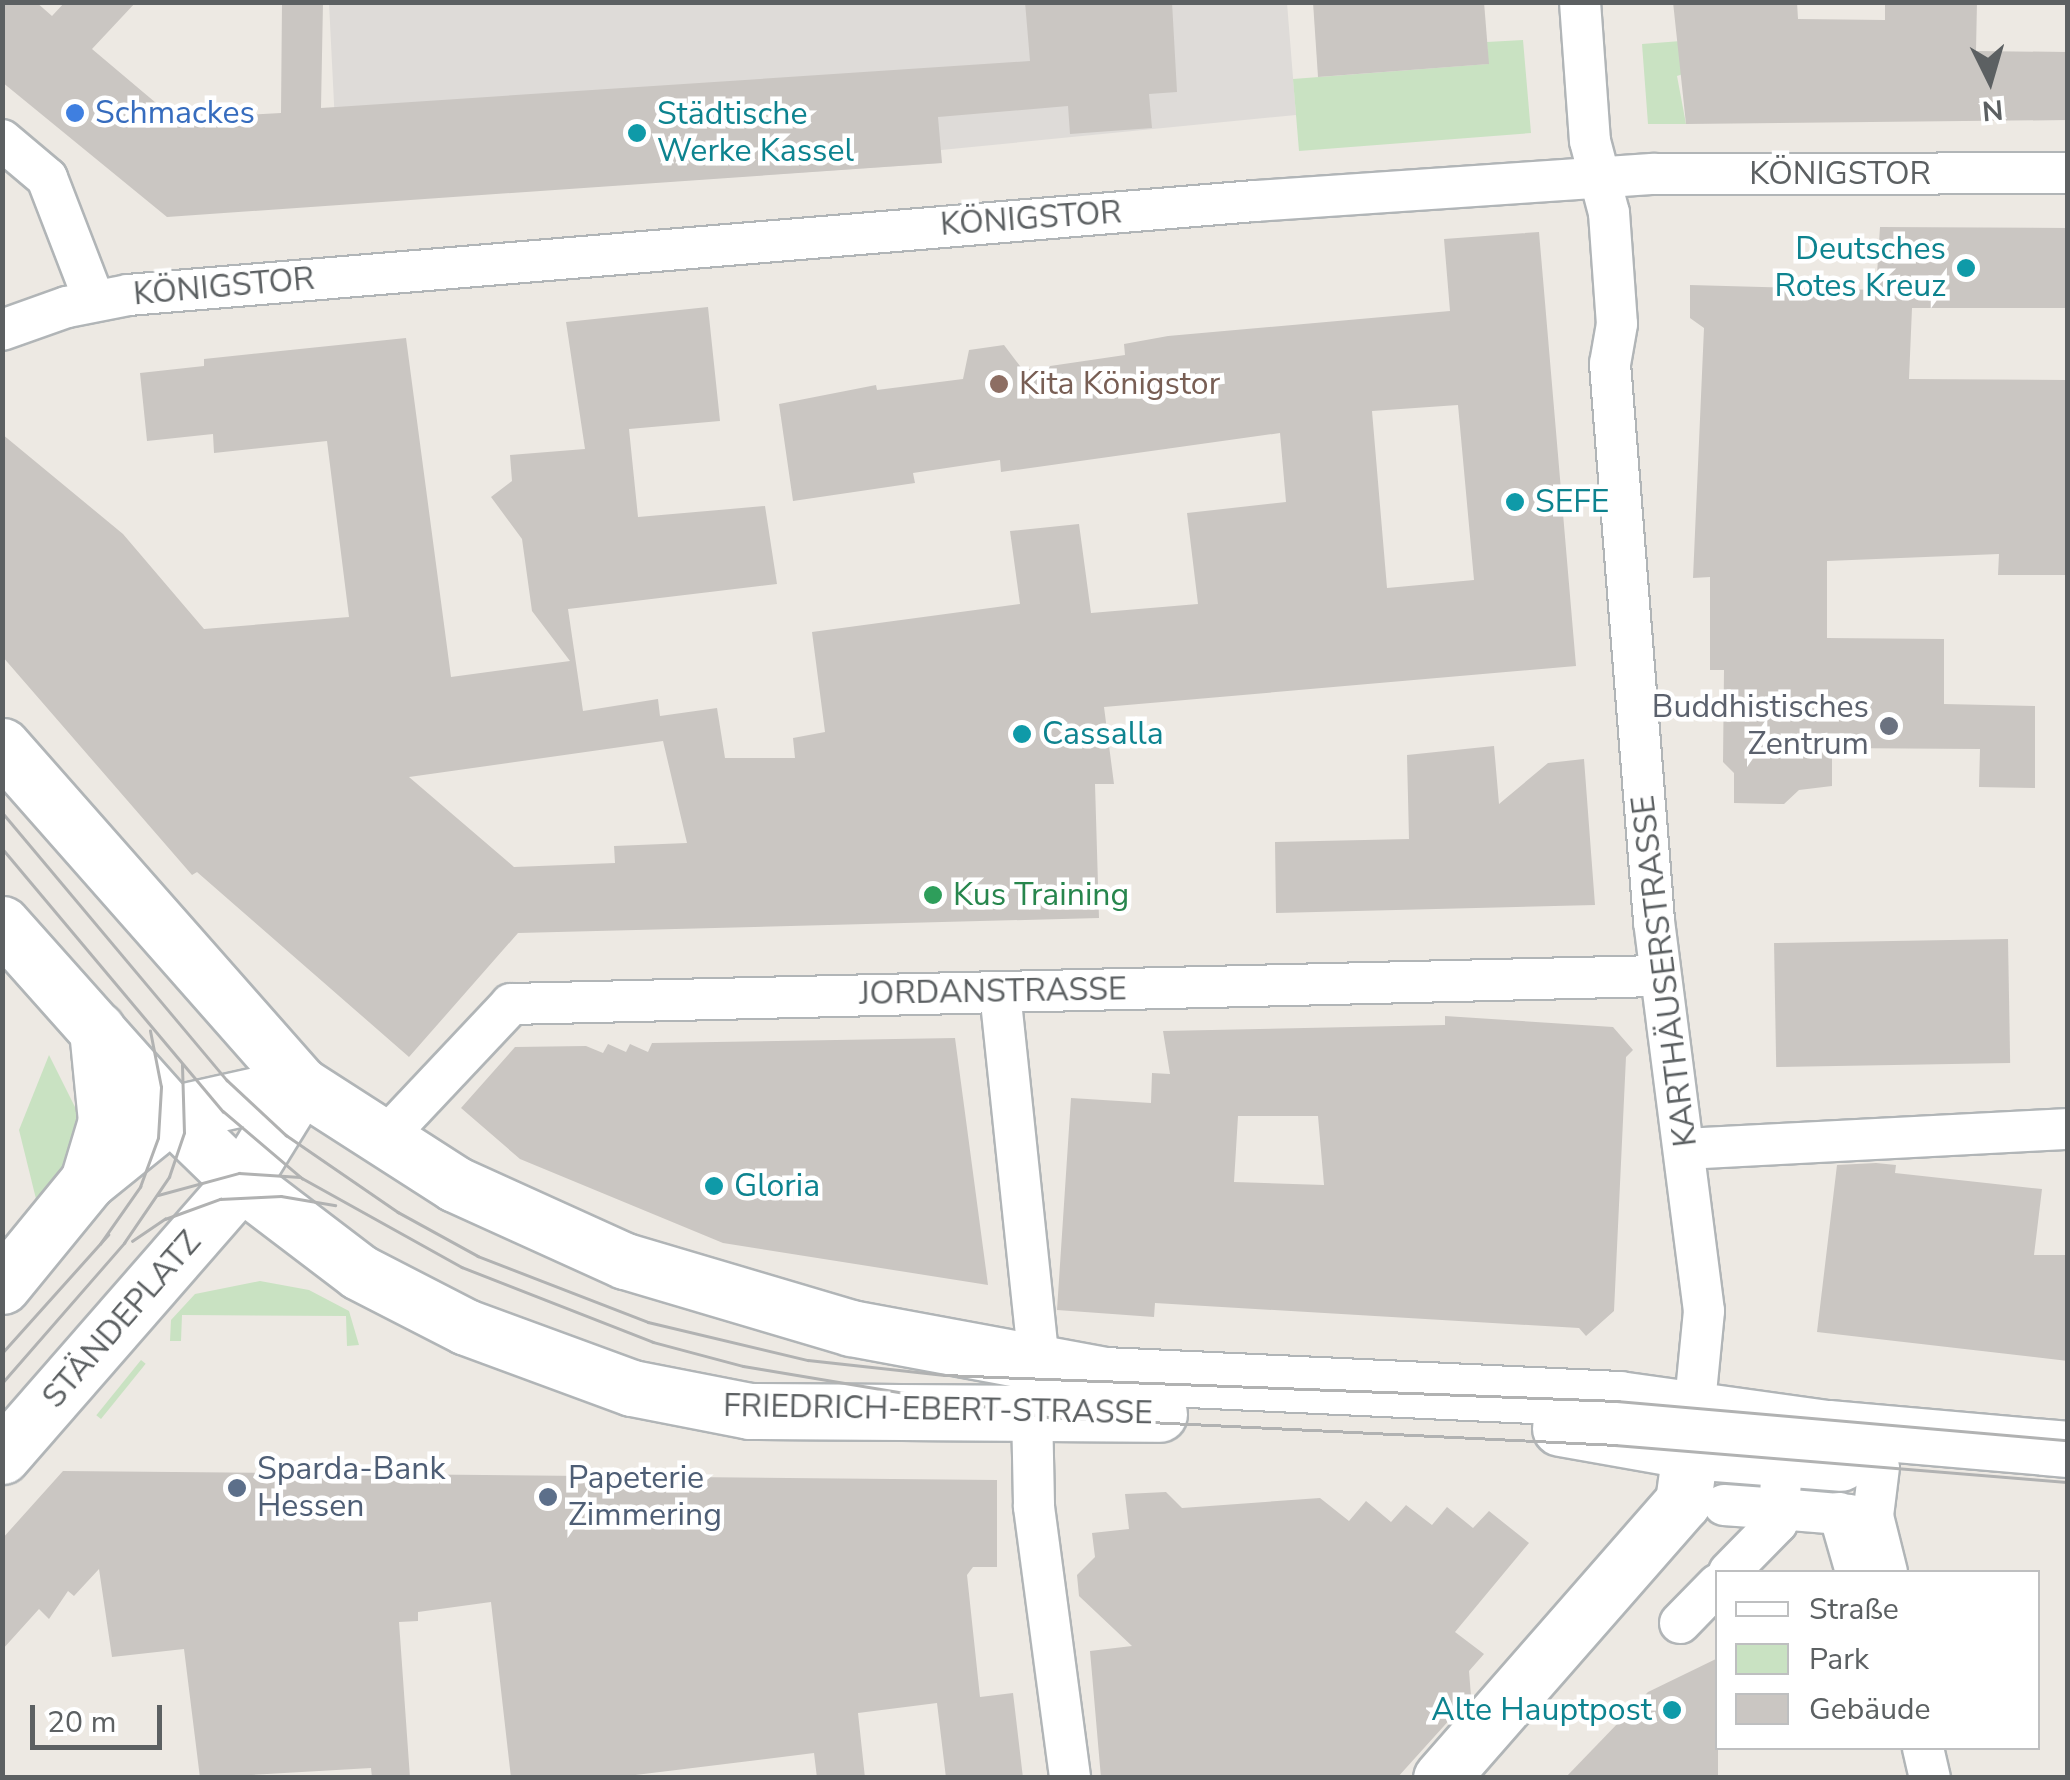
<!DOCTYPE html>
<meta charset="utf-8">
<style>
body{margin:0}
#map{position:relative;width:2070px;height:1780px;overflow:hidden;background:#ede9e3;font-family:"Nunito Sans",sans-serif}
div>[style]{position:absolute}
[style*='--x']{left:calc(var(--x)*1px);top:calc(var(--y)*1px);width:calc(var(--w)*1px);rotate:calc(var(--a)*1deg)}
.industrial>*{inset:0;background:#dedbd8}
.green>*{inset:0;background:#c9e2c2;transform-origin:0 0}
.building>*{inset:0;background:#cac6c2;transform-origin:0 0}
.roads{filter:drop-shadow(2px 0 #b1b5b7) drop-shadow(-2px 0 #b1b5b7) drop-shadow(0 2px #b1b5b7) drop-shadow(0 -2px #b1b5b7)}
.street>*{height:40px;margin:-20px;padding:0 20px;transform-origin:20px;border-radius:20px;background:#fff}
.secondary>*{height:55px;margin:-27.5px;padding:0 27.5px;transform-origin:27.5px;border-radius:27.5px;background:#fff}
.tram>*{height:2.5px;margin:-1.25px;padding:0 1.25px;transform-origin:1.25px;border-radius:1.25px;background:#b1b2b2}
.dots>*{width:28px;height:28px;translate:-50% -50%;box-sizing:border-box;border:5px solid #fff;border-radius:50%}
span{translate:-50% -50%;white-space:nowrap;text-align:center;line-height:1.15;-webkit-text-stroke:9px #fff;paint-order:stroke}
.shop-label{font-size:32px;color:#366cbe}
.left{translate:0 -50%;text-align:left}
.culture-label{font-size:32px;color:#0d838f}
.right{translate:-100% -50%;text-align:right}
.street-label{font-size:32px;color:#5c6062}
.education-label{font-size:32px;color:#785e54}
.worship-label{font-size:32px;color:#5b616d}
.leisure-label{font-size:32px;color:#27864d}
.service-label{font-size:32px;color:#4e5e75}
.frame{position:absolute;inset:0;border:5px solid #5c6062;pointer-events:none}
.legend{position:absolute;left:1715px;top:1570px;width:325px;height:180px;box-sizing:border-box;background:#fff;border:2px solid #bebfc0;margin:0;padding:12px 18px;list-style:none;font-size:30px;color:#5c6062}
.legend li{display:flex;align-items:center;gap:20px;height:50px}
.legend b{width:50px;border:2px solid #bebfc0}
.north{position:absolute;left:1940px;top:30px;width:100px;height:100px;-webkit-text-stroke:8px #fff;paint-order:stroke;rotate:175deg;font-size:28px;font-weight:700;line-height:40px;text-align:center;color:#5c6062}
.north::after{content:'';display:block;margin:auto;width:35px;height:45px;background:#5c6062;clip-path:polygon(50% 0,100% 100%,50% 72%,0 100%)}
.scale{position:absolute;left:30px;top:1705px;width:132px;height:45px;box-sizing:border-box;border:5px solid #5c6062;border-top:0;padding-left:12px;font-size:30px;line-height:35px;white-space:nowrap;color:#5c6062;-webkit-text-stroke:8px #fff;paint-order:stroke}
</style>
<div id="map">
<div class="industrial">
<div style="clip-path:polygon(329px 3px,1287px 3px,1296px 115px,941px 150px,941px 163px,339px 204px)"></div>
</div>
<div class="green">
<div style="clip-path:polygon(1523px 40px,1531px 133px,1299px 151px,1293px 79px,1488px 64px,1487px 42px)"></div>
<div style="clip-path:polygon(1681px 41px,1683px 74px,1677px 76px,1686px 124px,1648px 124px,1642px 44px)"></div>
<div style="clip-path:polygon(49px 1055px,81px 1119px,75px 1168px,39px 1211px,19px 1130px)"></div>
<div style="clip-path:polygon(260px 1281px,309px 1290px,349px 1311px,359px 1345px,347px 1346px,346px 1316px,182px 1315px,181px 1341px,170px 1341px,171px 1320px,195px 1294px)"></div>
<div style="left:141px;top:1360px;width:6px;height:71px;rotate:39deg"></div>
</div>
<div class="building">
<div style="clip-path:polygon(2px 2px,36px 2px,52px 16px,65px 2px,136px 2px,92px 49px,175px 119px,281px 113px,282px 2px,323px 2px,321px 108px,1030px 61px,1025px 2px,1172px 2px,1177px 92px,1149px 94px,1152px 128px,1070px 134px,1068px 106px,938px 117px,942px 163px,167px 217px,2px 82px)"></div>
<div style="clip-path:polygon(1313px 2px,1484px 2px,1489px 64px,1318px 77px)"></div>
<div style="clip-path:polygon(1673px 2px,1797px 2px,1798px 19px,1885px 20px,1885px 2px,1977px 2px,1976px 51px,2068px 52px,2068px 120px,1686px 124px)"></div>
<div style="clip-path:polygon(1880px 227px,2068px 228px,2068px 308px,1912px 308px,1909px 379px,2068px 380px,2068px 575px,1998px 575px,1999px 554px,1827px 561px,1827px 638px,1944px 639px,1944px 704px,2035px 706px,2035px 788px,1979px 787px,1980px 749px,1832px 748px,1832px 786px,1799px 790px,1784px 804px,1734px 803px,1734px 773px,1723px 762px,1724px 670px,1710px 670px,1710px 577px,1693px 578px,1704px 328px,1690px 318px,1690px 285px,1876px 290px)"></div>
<div style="clip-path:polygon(evenodd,1539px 232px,1576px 666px,1104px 707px,1114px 784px,1095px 784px,1099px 918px,518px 933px,409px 1057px,197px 872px,192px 875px,2px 656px,2px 434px,123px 534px,204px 629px,349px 617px,327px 441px,214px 453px,213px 434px,147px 441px,140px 373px,204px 366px,204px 359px,406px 338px,451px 677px,570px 661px,532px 611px,522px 539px,491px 497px,512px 481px,510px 455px,585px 449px,566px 322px,708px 307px,720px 421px,629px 429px,638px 517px,765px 506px,777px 584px,568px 609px,583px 711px,658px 699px,660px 716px,717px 708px,725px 758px,795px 758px,793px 738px,825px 732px,812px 632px,1020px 604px,1010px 531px,1079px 524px,1091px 613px,1198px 604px,1187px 513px,1286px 502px,1280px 433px,1001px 472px,1000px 460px,913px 473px,915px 483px,793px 501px,779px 404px,876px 385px,877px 390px,963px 379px,969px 350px,1004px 345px,1023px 370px,1125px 355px,1124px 344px,1168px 336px,1450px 311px,1444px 239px,1539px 232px,1458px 405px,1474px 580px,1387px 588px,1372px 411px,1458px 405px,1539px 232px,663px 741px,687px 843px,614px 846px,615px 863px,514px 867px,409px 777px,663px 741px)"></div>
<div style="clip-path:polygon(1494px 746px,1499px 804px,1548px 763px,1584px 759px,1595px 905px,1276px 913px,1275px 842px,1409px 839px,1407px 755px)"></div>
<div style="left:2008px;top:939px;width:124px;height:234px;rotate:89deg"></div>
<div style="clip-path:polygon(evenodd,1445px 1016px,1613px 1027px,1633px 1050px,1626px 1057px,1614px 1311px,1586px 1336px,1579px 1328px,1155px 1303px,1154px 1317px,1057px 1310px,1071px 1098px,1151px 1103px,1152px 1073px,1170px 1074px,1163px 1031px,1445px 1025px,1445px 1016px,1238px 1116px,1318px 1116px,1324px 1185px,1234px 1182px,1238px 1116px)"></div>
<div style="clip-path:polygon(955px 1038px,988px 1285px,723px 1243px,520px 1159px,461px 1108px,515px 1047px,586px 1046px,603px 1053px,608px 1044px,626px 1052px,630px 1044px,648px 1052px,652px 1043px)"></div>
<div style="clip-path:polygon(1876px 1163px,1896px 1165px,1895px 1173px,2042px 1189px,2034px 1255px,2068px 1255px,2068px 1361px,1817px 1332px,1837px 1165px)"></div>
<div style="clip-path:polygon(63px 1471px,997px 1480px,997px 1567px,973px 1567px,967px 1575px,980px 1697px,1013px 1693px,1023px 1778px,946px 1778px,937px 1703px,858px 1713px,865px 1778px,817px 1778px,814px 1753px,611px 1778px,511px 1778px,491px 1602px,418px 1612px,418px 1621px,399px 1622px,410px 1778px,372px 1778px,371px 1768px,200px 1778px,184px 1649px,112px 1657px,99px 1569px,74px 1596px,68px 1591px,49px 1619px,39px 1609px,2px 1650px,2px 1539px)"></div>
<div style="clip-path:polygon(1166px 1492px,1182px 1508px,1320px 1498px,1349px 1521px,1366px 1501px,1391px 1522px,1406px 1505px,1432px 1525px,1447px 1507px,1473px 1528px,1489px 1511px,1529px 1543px,1455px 1632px,1484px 1654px,1469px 1671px,1471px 1696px,1397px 1778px,1101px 1778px,1090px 1651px,1132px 1646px,1079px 1596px,1077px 1575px,1095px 1557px,1092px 1533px,1129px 1529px,1125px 1494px)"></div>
<div style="clip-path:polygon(1718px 1658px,1718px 1778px,1565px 1778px,1648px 1692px)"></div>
</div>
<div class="roads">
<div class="street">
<div style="--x:1580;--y:2;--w:139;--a:85.9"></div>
<div style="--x:1590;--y:141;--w:74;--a:75.2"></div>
<div style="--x:1609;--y:213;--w:111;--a:85.9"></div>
<div style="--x:1617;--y:324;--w:41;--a:99.9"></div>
<div style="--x:1610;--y:364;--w:559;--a:85.48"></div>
<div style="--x:1654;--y:921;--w:393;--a:82.7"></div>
<div style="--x:1704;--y:1311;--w:124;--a:95.6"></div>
<div style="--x:2;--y:140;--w:59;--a:40.2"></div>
<div style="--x:47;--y:178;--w:131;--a:68.9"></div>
<div style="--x:2;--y:330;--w:69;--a:-19.5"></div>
<div style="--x:67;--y:307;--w:62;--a:-11.1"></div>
<div style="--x:128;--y:295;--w:1131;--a:-4.77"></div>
<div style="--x:1255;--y:201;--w:399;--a:-3.9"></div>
<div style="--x:1653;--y:174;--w:415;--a:-0.1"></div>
<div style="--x:1000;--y:992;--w:376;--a:84"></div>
<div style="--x:384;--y:1139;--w:185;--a:-46.7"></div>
<div style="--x:511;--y:1004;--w:1149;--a:-1.4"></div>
<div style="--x:1685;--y:1149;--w:384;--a:-3"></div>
<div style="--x:1032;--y:1409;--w:98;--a:88.8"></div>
<div style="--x:1034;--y:1507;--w:273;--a:82.4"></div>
<div style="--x:1879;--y:1467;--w:49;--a:97"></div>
<div style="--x:1873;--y:1516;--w:58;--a:76"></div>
<div style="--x:1724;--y:1505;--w:55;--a:4.2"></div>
<div style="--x:1779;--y:1509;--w:26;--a:-86"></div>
<div style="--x:1839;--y:1513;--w:61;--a:73.9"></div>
<div style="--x:1729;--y:1572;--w:69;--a:-45.6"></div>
<div style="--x:1777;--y:1523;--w:14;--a:-82"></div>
<div style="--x:1779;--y:1509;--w:71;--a:4.8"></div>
<div style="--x:1680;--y:1623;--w:54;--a:-45.7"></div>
<div style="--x:1923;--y:1748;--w:31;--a:77"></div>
</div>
<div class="secondary">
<div style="--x:2;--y:746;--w:452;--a:48.6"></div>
<div style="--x:301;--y:1085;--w:183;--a:32.7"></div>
<div style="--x:455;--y:1184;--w:187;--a:24.4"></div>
<div style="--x:625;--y:1261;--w:236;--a:16.5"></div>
<div style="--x:851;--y:1328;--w:257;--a:10.5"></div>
<div style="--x:1104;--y:1375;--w:515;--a:2.67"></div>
<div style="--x:1618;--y:1399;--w:212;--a:7.9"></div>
<div style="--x:1828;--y:1428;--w:241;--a:5"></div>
<div style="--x:2;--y:924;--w:254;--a:48.3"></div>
<div style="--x:171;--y:1114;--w:98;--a:44.2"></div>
<div style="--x:241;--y:1182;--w:148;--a:37.3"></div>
<div style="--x:359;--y:1272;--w:120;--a:27.2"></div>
<div style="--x:466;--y:1327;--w:177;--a:20.2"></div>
<div style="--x:632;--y:1388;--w:120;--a:11"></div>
<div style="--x:750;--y:1411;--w:409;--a:0.4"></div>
<div style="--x:88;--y:1181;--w:63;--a:-73.3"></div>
<div style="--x:106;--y:1121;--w:92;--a:-95.6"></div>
<div style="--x:2;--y:1286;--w:136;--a:-50.7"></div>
<div style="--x:88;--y:1181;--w:107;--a:-38.9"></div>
<div style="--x:171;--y:1114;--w:133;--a:-12.6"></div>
<div style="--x:1560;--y:1428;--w:132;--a:10"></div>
<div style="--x:1690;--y:1451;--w:151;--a:4.5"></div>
<div style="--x:2;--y:1456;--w:364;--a:-48.9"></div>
<div style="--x:241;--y:1182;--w:114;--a:-58.3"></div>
<div style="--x:1441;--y:1778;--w:367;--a:-48.8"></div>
<div style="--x:1683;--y:1502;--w:51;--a:-82.2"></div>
</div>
</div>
<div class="tram">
<div style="--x:2;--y:812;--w:350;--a:50"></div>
<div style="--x:227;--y:1080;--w:81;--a:43"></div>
<div style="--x:286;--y:1135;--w:136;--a:34.5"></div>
<div style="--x:398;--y:1212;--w:91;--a:28.8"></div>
<div style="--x:478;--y:1256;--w:182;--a:21.2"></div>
<div style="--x:648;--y:1322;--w:164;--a:13.4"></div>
<div style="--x:808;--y:1360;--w:137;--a:6.3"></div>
<div style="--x:944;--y:1375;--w:675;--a:2.21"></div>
<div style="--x:1618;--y:1401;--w:452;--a:5"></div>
<div style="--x:2;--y:848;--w:344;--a:50"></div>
<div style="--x:223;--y:1111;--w:104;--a:40.3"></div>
<div style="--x:302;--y:1178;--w:183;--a:29.1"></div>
<div style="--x:462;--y:1267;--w:205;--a:21.4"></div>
<div style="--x:653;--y:1342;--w:93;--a:14.9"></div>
<div style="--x:743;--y:1366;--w:309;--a:9.5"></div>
<div style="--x:1048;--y:1417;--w:569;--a:2.82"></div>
<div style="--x:1616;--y:1445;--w:454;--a:4.7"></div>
<div style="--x:158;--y:1195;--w:84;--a:-15.2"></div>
<div style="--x:239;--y:1173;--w:61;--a:3.8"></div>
<div style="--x:132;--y:1241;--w:40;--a:-34"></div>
<div style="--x:165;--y:1219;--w:59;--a:-20"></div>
<div style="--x:220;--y:1199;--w:61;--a:-2.8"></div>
<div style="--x:281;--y:1196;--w:55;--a:9.5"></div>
<div style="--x:100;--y:1244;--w:70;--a:-54.9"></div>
<div style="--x:140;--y:1187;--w:52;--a:-69.8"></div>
<div style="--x:158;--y:1138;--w:51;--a:-86.6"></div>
<div style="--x:161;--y:1087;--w:57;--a:-101.1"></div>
<div style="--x:2;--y:1353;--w:159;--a:-48.1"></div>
<div style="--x:2;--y:1383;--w:186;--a:-48.9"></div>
<div style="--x:124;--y:1243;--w:80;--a:-55.7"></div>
<div style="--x:169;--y:1177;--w:46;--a:-71.2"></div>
<div style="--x:184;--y:1133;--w:68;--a:-91.7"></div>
</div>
<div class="dots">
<div style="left:75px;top:113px;background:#3f7fe0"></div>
<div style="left:637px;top:133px;background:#0f9aa8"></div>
<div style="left:1966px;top:268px;background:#0f9aa8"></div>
<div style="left:999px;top:384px;background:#8d6e63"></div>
<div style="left:1515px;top:502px;background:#0f9aa8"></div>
<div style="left:1889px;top:726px;background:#6b7280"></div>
<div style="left:1022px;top:734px;background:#0f9aa8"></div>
<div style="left:933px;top:895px;background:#2e9e5b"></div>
<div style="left:714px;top:1186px;background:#0f9aa8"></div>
<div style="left:237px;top:1488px;background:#5c6f8a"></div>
<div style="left:548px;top:1497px;background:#5c6f8a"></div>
<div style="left:1672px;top:1710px;background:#0f9aa8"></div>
</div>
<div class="shop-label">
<span class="left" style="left:95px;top:113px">Schmackes</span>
</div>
<div class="culture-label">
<span class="left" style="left:657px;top:133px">Städtische<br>Werke Kassel</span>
<span class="right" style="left:1946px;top:268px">Deutsches<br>Rotes Kreuz</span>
<span class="left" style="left:1535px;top:502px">SEFE</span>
<span class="left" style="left:1042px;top:734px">Cassalla</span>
<span class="left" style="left:734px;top:1186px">Gloria</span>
<span class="right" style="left:1652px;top:1710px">Alte Hauptpost</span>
</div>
<div class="street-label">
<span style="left:1840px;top:174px">KÖNIGSTOR</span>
<span style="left:1031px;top:219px;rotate:-4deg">KÖNIGSTOR</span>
<span style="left:224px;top:287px;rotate:-5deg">KÖNIGSTOR</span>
<span style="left:1665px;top:971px;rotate:-97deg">KARTHÄUSERSTRASSE</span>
<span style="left:993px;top:992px;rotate:-1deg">JORDANSTRASSE</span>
<span style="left:122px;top:1320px;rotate:-49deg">STÄNDEPLATZ</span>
<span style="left:938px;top:1410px;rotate:1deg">FRIEDRICH-EBERT-STRASSE</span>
</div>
<div class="education-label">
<span class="left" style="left:1019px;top:384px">Kita Königstor</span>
</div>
<div class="worship-label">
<span class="right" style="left:1869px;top:726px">Buddhistisches<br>Zentrum</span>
</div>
<div class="leisure-label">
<span class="left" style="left:953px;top:895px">Kus Training</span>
</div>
<div class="service-label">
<span class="left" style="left:257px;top:1488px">Sparda-Bank<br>Hessen</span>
<span class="left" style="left:568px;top:1497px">Papeterie<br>Zimmering</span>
</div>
<div class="frame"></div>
<ul class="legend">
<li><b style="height:12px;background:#fff"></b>Straße</li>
<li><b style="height:28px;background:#c9e2c2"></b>Park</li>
<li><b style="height:28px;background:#cac6c2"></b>Gebäude</li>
</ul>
<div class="north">N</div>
<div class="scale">20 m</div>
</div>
